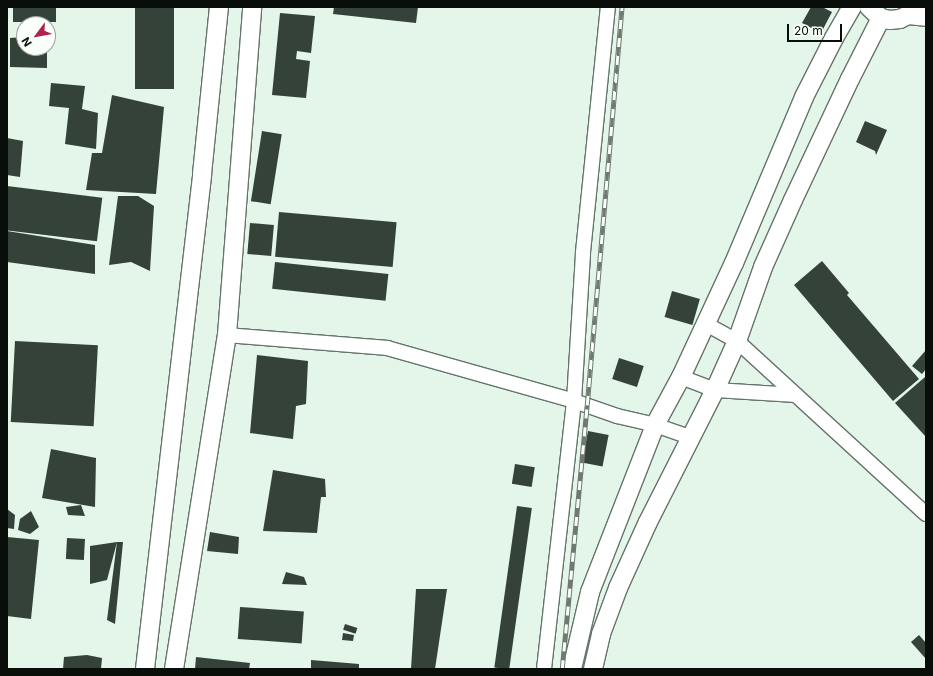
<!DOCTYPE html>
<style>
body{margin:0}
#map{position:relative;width:933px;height:676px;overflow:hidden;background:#e4f5ea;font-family:Inter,sans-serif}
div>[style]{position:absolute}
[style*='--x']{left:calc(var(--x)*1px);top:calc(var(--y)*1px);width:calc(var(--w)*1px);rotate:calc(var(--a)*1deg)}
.building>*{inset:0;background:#344239;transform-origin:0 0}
.roads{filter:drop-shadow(1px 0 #65746a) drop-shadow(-1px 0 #65746a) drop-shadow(0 1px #65746a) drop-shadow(0 -1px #65746a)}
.minor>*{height:14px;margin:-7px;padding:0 7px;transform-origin:7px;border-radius:7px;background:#fff}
.tertiary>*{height:18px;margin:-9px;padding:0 9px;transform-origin:9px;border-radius:9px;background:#fff}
.rail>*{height:4.5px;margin-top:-2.25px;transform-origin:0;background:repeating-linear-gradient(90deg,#fbfffc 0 9px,#6e7972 0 18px);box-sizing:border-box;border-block:1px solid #6e7972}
span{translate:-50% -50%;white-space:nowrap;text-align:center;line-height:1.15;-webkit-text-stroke:4px #fbfffc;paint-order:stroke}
.frame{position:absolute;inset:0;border:8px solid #090e0b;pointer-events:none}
.north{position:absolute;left:16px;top:16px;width:40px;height:40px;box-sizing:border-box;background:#fbfffc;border:1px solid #9a9f9c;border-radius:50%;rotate:238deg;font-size:11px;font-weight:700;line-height:16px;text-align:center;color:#090e0b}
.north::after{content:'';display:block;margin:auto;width:14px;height:18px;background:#b02052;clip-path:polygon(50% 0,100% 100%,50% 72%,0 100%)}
.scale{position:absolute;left:787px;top:24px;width:55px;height:18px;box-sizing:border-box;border:2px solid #090e0b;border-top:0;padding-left:5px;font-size:12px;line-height:14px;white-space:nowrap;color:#090e0b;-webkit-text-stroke:3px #fbfffc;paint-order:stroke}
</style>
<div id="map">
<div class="building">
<div style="left:13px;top:7px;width:43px;height:15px"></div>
<div style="left:135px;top:7px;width:39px;height:82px"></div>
<div style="clip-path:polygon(334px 7px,418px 7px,416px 23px,333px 14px)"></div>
<div style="clip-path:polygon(811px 7px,822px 7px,832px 12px,821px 33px,802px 23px)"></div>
<div style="clip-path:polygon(280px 13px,315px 16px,311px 53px,297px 51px,296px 59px,310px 61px,306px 98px,272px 95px)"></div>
<div style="clip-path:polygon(24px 37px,24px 48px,47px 48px,47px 68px,10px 67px,10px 38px)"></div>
<div style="clip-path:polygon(51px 83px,85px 86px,82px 109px,98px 113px,96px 149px,65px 144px,69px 108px,49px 106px)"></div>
<div style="clip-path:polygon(112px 95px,164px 107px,156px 194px,86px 190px,92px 153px,102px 153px)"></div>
<div style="clip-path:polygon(865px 121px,887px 130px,876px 155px,875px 151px,856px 142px)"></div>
<div style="left:262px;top:131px;width:20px;height:71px;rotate:9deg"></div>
<div style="clip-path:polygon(7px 138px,23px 141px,20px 177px,7px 175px)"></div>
<div style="left:7px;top:186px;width:96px;height:44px;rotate:7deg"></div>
<div style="clip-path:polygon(118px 196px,138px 196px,154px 206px,150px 271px,131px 262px,109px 265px)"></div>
<div style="left:279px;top:212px;width:118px;height:45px;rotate:5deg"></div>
<div style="left:250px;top:223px;width:24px;height:31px;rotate:5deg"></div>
<div style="clip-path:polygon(7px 231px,95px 245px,95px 274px,7px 262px)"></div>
<div style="clip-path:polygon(822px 261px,849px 293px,847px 295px,919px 379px,893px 401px,794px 285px)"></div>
<div style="left:275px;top:262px;width:114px;height:27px;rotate:6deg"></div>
<div style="left:672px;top:291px;width:29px;height:27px;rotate:16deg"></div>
<div style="left:15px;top:341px;width:83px;height:81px;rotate:3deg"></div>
<div style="clip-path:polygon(926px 350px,926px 369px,922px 374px,912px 366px)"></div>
<div style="clip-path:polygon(257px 355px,308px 361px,306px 404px,296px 406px,293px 439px,250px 433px)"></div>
<div style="left:619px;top:358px;width:26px;height:22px;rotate:18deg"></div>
<div style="clip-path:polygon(925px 377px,926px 379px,926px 437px,895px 403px)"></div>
<div style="left:588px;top:431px;width:21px;height:32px;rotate:11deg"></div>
<div style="clip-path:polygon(51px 449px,96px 458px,95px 507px,42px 498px)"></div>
<div style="left:515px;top:464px;width:20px;height:20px;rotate:9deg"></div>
<div style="clip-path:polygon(273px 470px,325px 479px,326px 497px,321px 497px,317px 533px,263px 531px)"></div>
<div style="clip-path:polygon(81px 505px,85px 516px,68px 515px,66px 507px)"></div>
<div style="left:517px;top:506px;width:15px;height:163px;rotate:8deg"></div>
<div style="clip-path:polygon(7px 509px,15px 515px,14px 529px,7px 528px)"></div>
<div style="clip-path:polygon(31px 511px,39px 527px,30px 534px,18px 530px,20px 519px)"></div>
<div style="clip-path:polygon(210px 532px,239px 537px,238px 554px,207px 551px)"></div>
<div style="clip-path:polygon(7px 537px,39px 540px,31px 619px,7px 616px)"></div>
<div style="left:67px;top:538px;width:18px;height:21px;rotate:3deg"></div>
<div style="clip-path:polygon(117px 542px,123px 542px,115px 624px,107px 620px,117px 542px,107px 580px,90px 584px,90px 546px)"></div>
<div style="clip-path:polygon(286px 572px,304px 577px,307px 585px,282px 584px)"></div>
<div style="clip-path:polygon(416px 589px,447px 589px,435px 669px,411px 669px)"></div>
<div style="left:240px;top:607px;width:64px;height:32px;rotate:4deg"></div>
<div style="left:345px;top:624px;width:13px;height:6px;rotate:18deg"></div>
<div style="clip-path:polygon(343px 633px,354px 635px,353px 641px,342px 640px)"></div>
<div style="clip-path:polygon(919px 635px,926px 643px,926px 659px,911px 642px)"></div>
<div style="clip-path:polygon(87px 655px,102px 658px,101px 669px,63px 669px,64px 657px)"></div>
<div style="clip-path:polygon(196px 657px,250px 663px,249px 669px,195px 669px)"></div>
<div style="clip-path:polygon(311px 660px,359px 664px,359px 669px,311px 669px)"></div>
</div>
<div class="roads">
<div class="minor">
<div style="--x:706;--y:324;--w:35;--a:29"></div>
<div style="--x:737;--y:341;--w:256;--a:42.5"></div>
<div style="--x:227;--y:335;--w:161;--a:4.6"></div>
<div style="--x:387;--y:348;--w:194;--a:15.8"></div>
<div style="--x:574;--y:401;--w:46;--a:19.2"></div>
<div style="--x:617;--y:416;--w:39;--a:13"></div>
<div style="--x:655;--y:425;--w:37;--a:19"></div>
<div style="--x:681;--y:377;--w:36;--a:21"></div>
<div style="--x:715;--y:390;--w:81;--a:3.5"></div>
<div style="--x:544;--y:669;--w:270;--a:-83.6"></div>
<div style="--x:574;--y:401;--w:149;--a:-86.5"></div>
<div style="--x:583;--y:252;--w:246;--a:-84.2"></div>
</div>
<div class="tertiary">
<div style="--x:869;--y:7;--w:16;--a:43"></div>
<div style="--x:881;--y:18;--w:9;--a:13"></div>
<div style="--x:890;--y:20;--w:10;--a:-6"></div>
<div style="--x:900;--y:19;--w:9;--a:-27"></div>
<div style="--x:908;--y:15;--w:11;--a:-49"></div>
<div style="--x:908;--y:15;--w:18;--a:6"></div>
<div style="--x:145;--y:669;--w:498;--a:-83.4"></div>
<div style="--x:202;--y:174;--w:168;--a:-84.2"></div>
<div style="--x:174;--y:669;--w:338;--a:-81"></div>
<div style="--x:227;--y:335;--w:329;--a:-85.6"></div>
<div style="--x:572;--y:669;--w:79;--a:-76.8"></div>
<div style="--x:590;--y:592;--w:179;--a:-68.7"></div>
<div style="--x:655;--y:425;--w:55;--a:-61.6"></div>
<div style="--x:681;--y:377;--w:126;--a:-65.1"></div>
<div style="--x:734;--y:263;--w:180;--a:-67.1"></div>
<div style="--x:804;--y:97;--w:66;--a:-63"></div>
<div style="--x:834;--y:38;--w:36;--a:-60"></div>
<div style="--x:593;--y:669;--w:36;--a:-77"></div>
<div style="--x:601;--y:634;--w:49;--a:-69.7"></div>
<div style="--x:618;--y:588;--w:72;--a:-65.6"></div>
<div style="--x:648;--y:522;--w:148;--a:-63.1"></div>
<div style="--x:715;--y:390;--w:54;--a:-65.8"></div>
<div style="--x:737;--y:341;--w:78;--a:-70.6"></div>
<div style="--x:763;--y:267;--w:73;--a:-65.9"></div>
<div style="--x:793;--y:200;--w:134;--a:-64.8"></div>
<div style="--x:850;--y:79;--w:68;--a:-63.1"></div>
</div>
</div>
<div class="rail">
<div style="--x:562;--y:669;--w:265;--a:-84.6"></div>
<div style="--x:587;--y:405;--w:400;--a:-85"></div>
</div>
<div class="frame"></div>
<div class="north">N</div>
<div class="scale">20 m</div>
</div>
